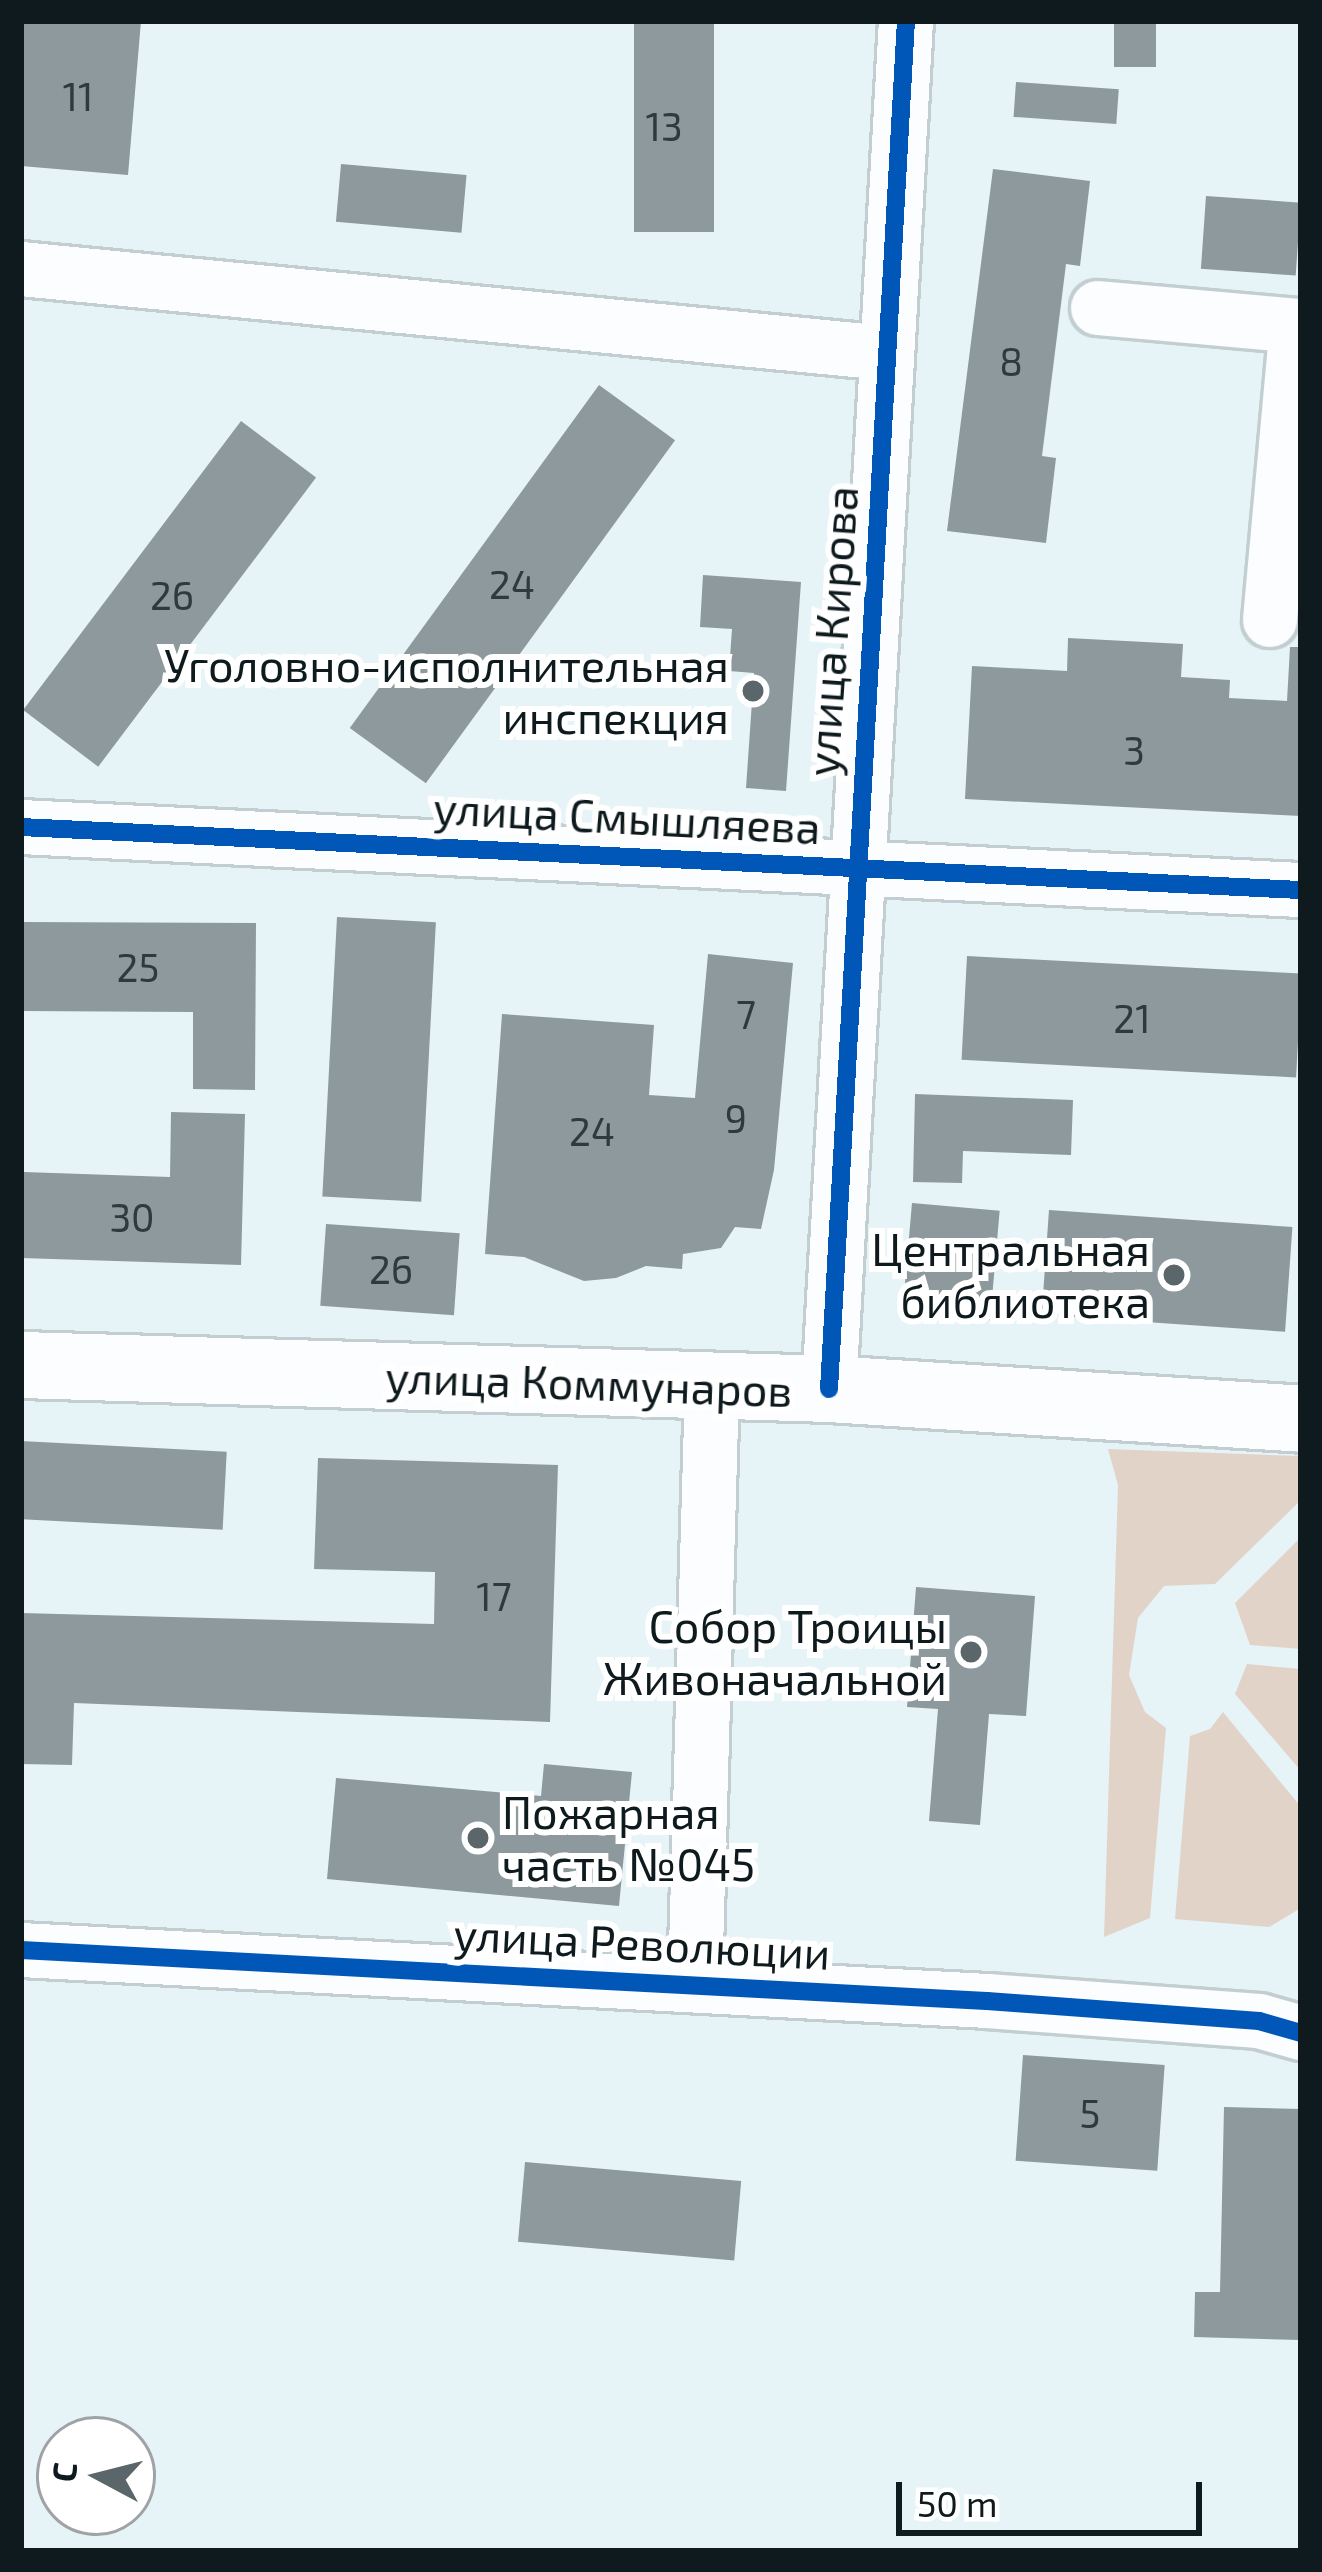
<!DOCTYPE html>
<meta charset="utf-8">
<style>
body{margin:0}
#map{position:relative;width:1322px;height:2572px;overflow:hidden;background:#e6f4f7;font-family:"Exo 2",sans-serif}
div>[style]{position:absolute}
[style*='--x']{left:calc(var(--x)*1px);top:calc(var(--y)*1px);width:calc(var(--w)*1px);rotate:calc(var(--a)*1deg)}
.green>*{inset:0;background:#e2d3c9}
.building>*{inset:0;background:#8d999c;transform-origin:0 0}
.roads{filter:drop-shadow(3px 0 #c2ced1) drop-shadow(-3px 0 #c2ced1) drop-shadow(0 3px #c2ced1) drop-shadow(0 -3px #c2ced1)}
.minor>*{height:54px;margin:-27px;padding:0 27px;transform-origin:27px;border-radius:27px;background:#fbfdfe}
.major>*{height:66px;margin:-33px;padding:0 33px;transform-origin:33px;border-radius:33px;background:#fbfdfe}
.cycleway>*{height:18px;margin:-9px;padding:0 9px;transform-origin:9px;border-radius:9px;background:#0057b8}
.dots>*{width:33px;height:33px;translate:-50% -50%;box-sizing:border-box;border:6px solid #fff;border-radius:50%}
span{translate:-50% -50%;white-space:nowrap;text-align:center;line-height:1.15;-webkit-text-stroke:12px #fff;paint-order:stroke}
.number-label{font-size:39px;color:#2e3a3d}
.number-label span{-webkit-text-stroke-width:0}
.street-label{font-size:45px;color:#0e1a1d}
.poi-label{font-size:45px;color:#0e1a1d}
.right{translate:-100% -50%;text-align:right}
.left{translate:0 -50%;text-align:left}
.frame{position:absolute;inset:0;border:24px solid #0e1a1d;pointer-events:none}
.north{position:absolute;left:36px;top:2416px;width:120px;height:120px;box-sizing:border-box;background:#fff;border:3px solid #9fa3a5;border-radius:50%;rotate:277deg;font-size:33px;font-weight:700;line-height:48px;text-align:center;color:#0e1a1d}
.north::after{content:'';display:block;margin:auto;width:42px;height:54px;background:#5a6669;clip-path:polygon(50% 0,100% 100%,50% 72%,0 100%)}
.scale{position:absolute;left:896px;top:2482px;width:306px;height:54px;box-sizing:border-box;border:6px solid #0e1a1d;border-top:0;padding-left:15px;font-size:36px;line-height:42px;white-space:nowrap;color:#0e1a1d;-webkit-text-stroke:9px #fff;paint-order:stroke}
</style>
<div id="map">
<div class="green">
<div style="clip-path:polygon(1108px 1449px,1301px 1456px,1301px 1500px,1215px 1584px,1164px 1586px,1138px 1618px,1129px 1675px,1145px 1712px,1166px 1728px,1150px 1918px,1104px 1937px,1118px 1485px)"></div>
<div style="clip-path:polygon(1301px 1537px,1301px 1649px,1250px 1645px,1235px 1603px)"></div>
<div style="clip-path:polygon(1247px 1664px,1301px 1669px,1301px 1771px,1235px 1694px)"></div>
<div style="clip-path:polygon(1223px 1712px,1301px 1807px,1301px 1908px,1269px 1927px,1175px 1919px,1190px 1736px,1210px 1729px)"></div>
</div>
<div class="building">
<div style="clip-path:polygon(21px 21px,141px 21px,128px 175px,21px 166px)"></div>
<div style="left:634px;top:21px;width:80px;height:211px"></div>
<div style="left:1114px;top:21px;width:42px;height:46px"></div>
<div style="left:1016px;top:82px;width:103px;height:35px;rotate:4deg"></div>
<div style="left:341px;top:164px;width:126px;height:58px;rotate:5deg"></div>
<div style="clip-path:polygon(993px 169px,1090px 181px,1080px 266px,1066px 264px,1042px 456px,1056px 458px,1046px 543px,947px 531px)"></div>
<div style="left:1206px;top:196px;width:95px;height:73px;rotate:4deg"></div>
<div style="left:599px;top:385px;width:94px;height:424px;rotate:36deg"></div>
<div style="left:241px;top:421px;width:94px;height:362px;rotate:37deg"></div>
<div style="clip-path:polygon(703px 575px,801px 582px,786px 791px,746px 788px,754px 673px,729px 671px,732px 629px,700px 627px)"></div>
<div style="clip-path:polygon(1068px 638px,1183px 644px,1181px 677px,1230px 680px,1229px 698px,1287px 701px,1290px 647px,1301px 647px,1301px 816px,965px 799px,972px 666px,1067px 671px)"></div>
<div style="left:337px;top:917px;width:99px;height:280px;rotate:3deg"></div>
<div style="clip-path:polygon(21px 922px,256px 923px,255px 1090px,193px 1089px,193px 1012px,21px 1011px)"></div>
<div style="clip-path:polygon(708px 954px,793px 963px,774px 1170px,761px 1229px,735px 1227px,721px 1248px,683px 1254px,682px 1269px,646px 1266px,616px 1278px,584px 1281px,524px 1257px,485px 1254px,502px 1014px,654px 1025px,649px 1095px,695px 1098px)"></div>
<div style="left:967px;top:956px;width:335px;height:104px;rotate:3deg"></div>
<div style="clip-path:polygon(915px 1094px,1073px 1100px,1071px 1155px,963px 1151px,962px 1183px,913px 1182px)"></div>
<div style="clip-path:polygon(171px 1112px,245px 1114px,241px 1265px,21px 1258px,24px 1172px,170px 1177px)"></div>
<div style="left:912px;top:1203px;width:88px;height:110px;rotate:5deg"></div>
<div style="left:1049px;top:1210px;width:244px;height:105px;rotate:4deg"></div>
<div style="left:326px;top:1224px;width:134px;height:82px;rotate:4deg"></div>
<div style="left:21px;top:1441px;width:206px;height:78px;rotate:3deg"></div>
<div style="clip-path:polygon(318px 1458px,558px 1465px,550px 1722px,74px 1703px,72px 1765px,21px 1764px,21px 1613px,434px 1624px,435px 1572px,314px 1569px)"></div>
<div style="clip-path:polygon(916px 1587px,1035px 1596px,1026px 1716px,989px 1714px,980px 1825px,929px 1821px,938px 1709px,907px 1707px)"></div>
<div style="clip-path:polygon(544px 1764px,632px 1772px,619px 1906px,327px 1879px,336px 1778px,541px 1796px)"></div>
<div style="left:1023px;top:2055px;width:142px;height:106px;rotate:4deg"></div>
<div style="clip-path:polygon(1224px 2107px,1301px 2109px,1301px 2340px,1194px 2337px,1195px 2292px,1220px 2292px)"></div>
<div style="left:525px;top:2162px;width:217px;height:80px;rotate:5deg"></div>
</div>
<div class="roads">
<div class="minor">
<div style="--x:21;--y:269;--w:869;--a:5.55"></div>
<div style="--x:1098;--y:308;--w:204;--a:5.1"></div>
<div style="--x:1270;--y:620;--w:295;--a:-84.8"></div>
<div style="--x:21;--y:827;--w:1282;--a:2.82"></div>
<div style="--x:829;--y:1389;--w:1370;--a:-86.78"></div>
<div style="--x:21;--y:1950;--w:967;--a:3.02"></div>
<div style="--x:987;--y:2001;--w:273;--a:4.2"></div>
<div style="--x:1259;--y:2021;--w:44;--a:15.9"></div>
<div style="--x:695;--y:1984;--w:596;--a:-88.37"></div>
</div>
<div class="major">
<div style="--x:21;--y:1365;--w:808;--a:1.7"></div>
<div style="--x:829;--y:1389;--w:473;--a:3.6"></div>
</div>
</div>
<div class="cycleway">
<div style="--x:21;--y:827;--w:1282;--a:2.82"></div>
<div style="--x:829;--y:1389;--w:1370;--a:-86.78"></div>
<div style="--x:21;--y:1950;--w:967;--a:3.02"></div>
<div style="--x:987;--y:2001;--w:273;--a:4.2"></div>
<div style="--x:1259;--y:2021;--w:44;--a:15.9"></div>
</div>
<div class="dots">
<div style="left:753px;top:691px;background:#5a6669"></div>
<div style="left:1174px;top:1275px;background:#5a6669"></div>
<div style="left:971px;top:1652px;background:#5a6669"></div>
<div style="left:478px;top:1838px;background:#5a6669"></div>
</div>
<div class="number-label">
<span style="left:78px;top:96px">11</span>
<span style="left:664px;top:126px">13</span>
<span style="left:1011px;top:361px">8</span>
<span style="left:512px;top:584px">24</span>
<span style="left:172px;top:595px">26</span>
<span style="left:1134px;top:750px">3</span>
<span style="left:138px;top:967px">25</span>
<span style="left:746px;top:1014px">7</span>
<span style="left:1132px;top:1018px">21</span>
<span style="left:736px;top:1118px">9</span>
<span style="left:592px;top:1131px">24</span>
<span style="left:132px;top:1217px">30</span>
<span style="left:391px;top:1269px">26</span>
<span style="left:494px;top:1596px">17</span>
<span style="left:1090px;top:2113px">5</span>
</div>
<div class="street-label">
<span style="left:831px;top:631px;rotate:-86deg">улица Кирова</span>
<span style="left:627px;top:817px;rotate:3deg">улица Смышляева</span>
<span style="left:589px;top:1383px;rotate:2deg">улица Коммунаров</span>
<span style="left:642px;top:1943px;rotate:3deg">улица Революции</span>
</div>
<div class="poi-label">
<span class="right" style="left:729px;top:691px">Уголовно-исполнительная<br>инспекция</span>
<span class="right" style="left:1150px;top:1275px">Центральная<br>библиотека</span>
<span class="right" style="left:947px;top:1652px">Собор Троицы<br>Живоначальной</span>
<span class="left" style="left:502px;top:1838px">Пожарная<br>часть №045</span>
</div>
<div class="frame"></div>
<div class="north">С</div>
<div class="scale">50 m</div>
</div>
